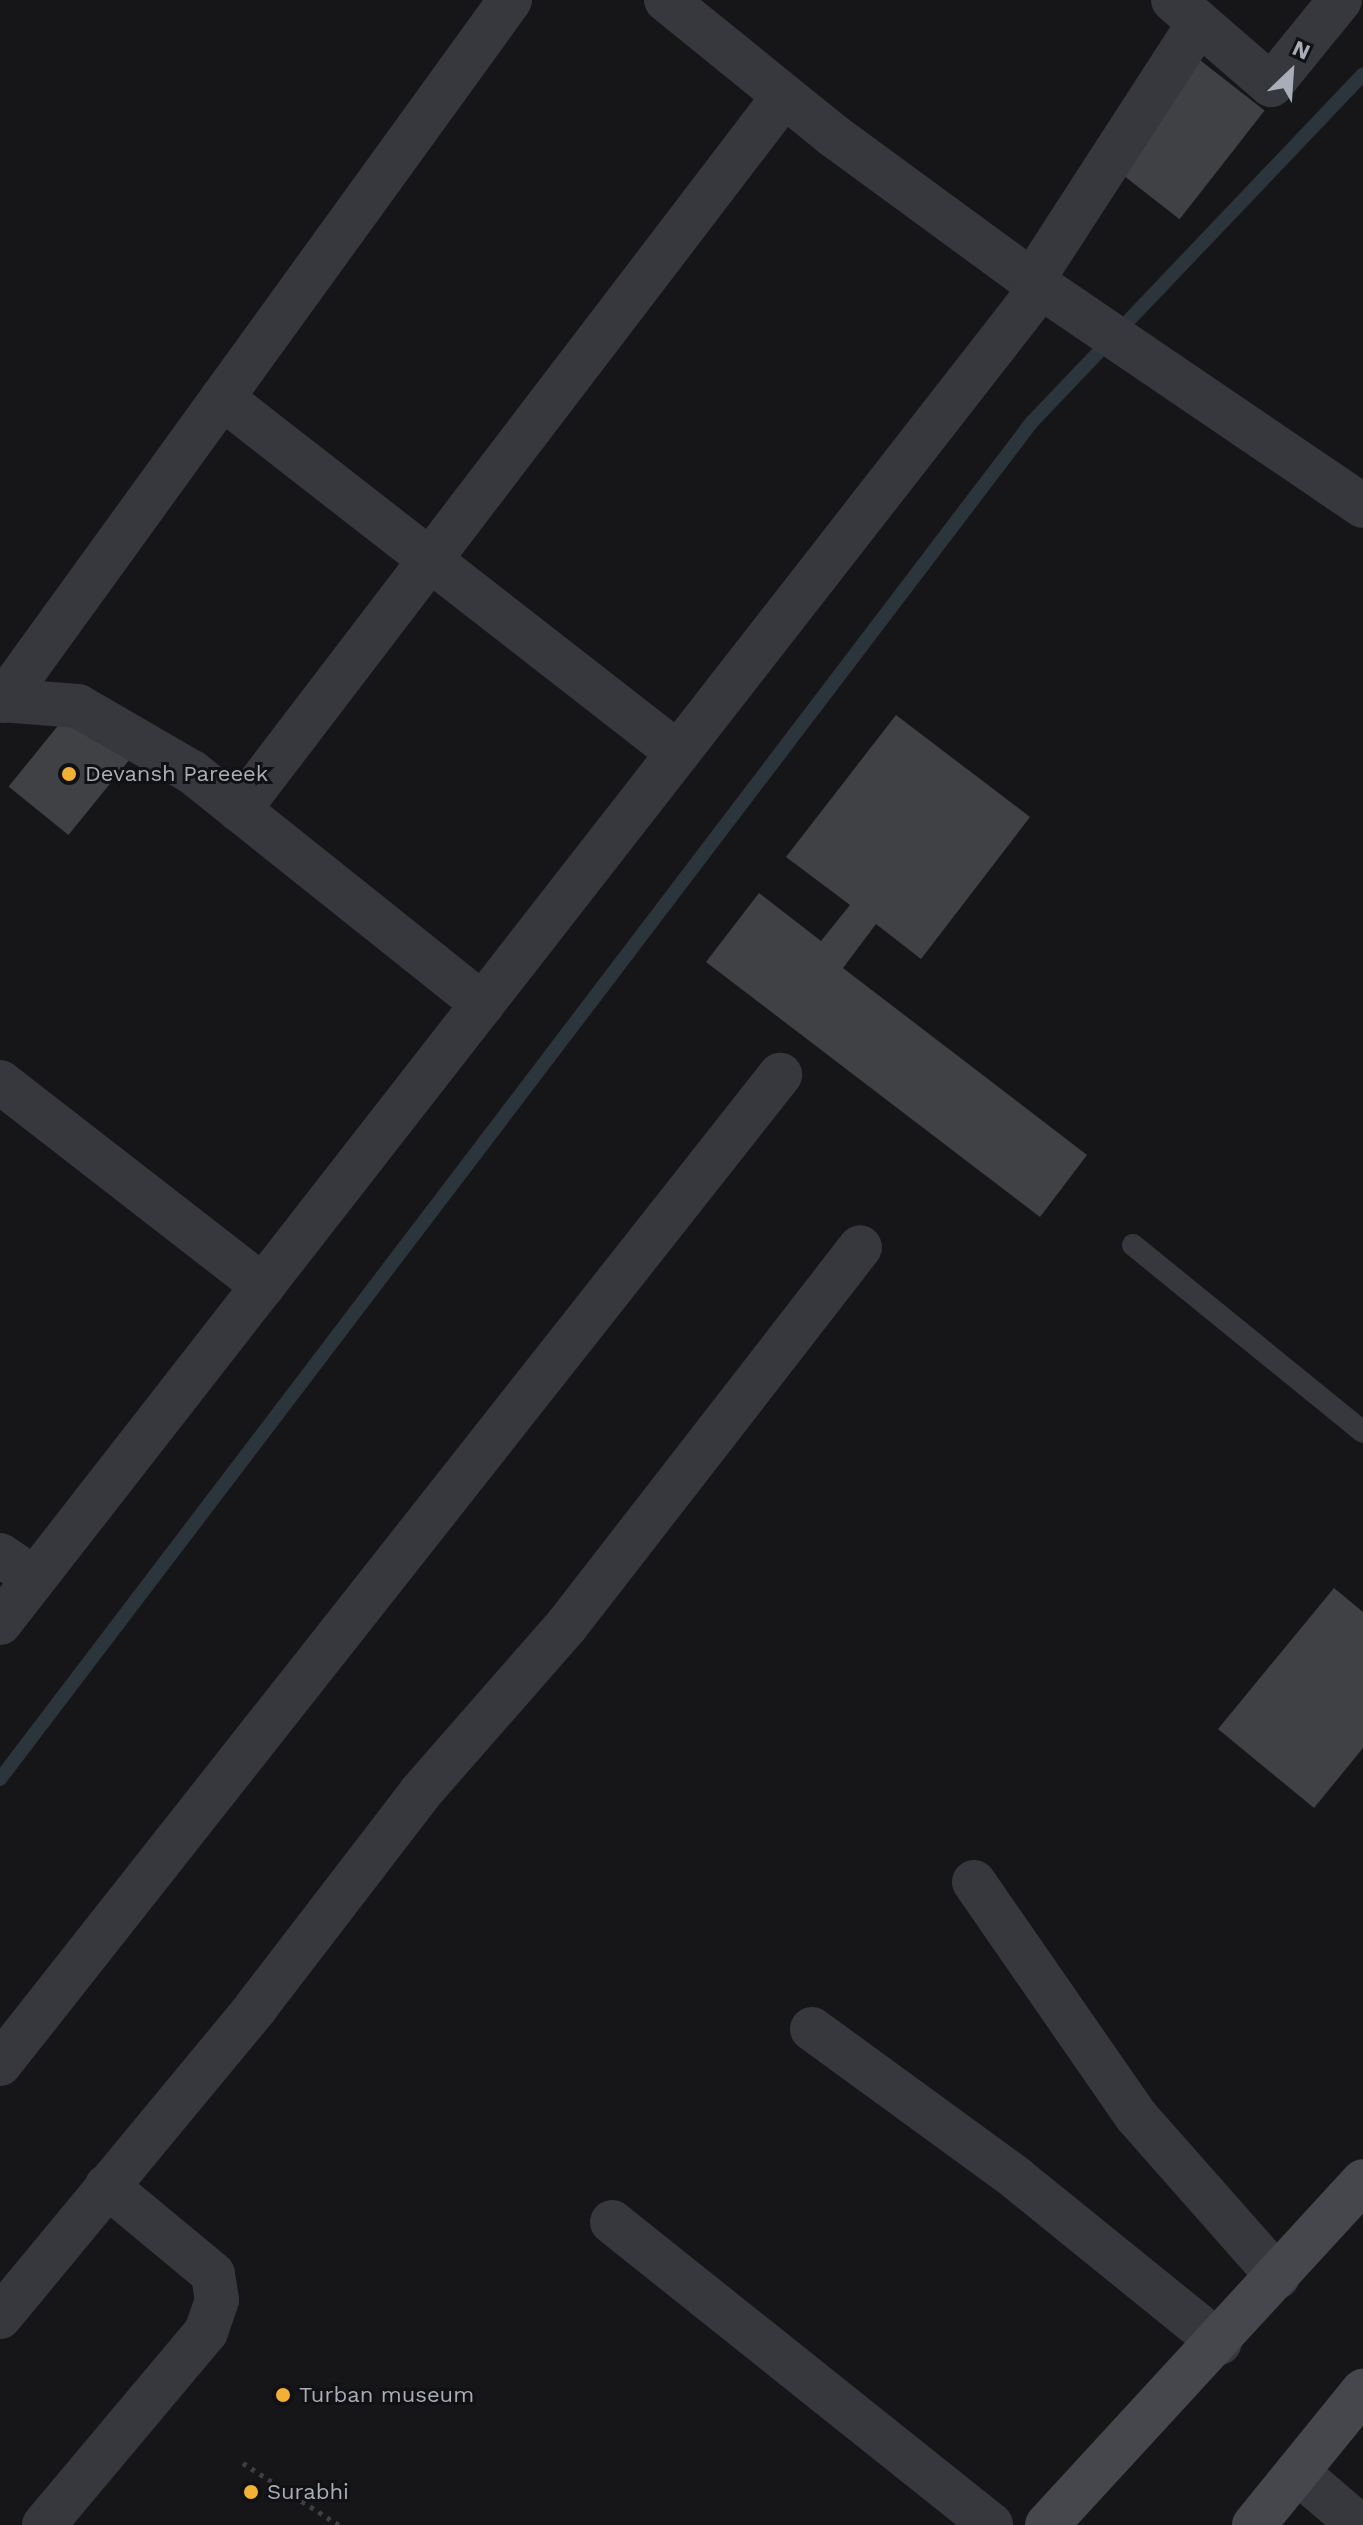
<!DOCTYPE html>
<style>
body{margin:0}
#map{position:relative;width:1363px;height:2525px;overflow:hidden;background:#161618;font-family:"Work Sans",sans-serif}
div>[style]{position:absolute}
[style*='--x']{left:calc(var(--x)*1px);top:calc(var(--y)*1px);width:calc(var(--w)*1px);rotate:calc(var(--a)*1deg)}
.stream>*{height:14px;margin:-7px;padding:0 7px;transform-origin:7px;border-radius:7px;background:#2c353c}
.building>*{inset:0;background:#404145;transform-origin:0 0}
.path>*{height:5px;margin-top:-2.5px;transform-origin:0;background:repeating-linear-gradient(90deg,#3d3f44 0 4px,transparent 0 10px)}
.lane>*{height:22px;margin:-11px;padding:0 11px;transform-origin:11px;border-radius:11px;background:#37383d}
.street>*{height:44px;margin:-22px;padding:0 22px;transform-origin:22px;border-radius:22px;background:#37383d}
.secondary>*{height:44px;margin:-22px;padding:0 22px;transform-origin:22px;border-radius:22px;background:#45474d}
.dots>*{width:22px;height:22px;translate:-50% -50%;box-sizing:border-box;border:4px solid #111113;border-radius:50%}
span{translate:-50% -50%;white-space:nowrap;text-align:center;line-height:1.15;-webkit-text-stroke:6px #111113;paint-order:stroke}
.poi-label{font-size:22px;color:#a8adb8}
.left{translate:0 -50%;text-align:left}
.north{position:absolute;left:1251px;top:32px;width:80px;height:80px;-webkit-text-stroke:6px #111113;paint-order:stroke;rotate:25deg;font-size:22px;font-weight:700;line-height:32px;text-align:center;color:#a8adb8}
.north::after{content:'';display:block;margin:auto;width:28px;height:36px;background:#a8adb8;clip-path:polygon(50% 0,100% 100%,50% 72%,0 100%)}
</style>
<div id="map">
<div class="stream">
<div style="--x:0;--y:1779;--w:1705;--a:-52.75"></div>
<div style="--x:1032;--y:422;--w:480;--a:-46.4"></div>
</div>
<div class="building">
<div style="left:1196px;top:57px;width:87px;height:138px;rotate:38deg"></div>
<div style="left:69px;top:712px;width:77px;height:96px;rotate:39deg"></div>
<div style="clip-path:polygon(896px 715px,1030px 817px,921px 959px,876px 924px,843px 968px,1087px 1155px,1040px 1217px,706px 962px,759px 893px,821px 941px,850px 905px,786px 857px)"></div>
<div style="clip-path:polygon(1334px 1588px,1363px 1612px,1363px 1748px,1314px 1808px,1218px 1729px)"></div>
</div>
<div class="path">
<div style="--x:243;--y:2463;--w:114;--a:32.9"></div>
</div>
<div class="lane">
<div style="--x:1133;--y:1245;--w:296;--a:39.1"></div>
</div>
<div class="street">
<div style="--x:666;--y:0;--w:216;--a:39"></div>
<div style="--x:834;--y:136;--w:245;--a:36.2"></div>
<div style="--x:1032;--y:281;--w:400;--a:34.2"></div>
<div style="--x:1173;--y:0;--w:130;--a:40.9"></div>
<div style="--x:1271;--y:85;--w:109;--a:-50.9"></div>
<div style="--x:1032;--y:281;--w:307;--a:-57.1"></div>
<div style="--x:222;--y:398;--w:578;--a:37.9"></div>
<div style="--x:0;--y:700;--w:78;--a:4.4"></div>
<div style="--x:78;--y:706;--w:132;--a:30.1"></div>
<div style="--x:192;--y:772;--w:372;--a:38.6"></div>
<div style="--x:3;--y:701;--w:865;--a:-54.12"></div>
<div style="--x:239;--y:810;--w:898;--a:-52.65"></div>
<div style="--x:0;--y:1082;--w:333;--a:37.8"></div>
<div style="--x:0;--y:1555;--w:41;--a:34.1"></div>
<div style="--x:0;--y:1623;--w:1694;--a:-52.07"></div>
<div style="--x:974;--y:1882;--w:286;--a:55.3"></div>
<div style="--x:1137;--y:2117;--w:213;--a:48.6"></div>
<div style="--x:812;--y:2029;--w:253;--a:36.1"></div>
<div style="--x:1016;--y:2178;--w:262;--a:39"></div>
<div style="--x:0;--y:2064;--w:1260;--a:-51.74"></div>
<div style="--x:612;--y:2222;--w:485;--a:38.6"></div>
<div style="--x:0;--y:2317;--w:402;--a:-50.4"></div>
<div style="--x:256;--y:2007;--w:270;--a:-52.5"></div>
<div style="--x:420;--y:1793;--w:223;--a:-48.8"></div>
<div style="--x:567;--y:1625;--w:478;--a:-52.2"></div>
<div style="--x:1297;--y:2472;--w:82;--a:40.5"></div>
<div style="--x:44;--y:2525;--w:252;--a:-50"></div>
<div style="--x:206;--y:2332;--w:34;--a:-71"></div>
<div style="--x:217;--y:2300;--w:26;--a:-99"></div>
<div style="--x:213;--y:2274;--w:138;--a:-140.3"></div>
</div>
<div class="secondary">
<div style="--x:1047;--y:2525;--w:467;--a:-47.4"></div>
<div style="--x:1254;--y:2525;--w:173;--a:-50.9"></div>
</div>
<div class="dots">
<div style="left:69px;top:774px;background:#f2b134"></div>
<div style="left:283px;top:2395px;background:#f2b134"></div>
<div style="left:251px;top:2492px;background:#f2b134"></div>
</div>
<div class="poi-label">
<span class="left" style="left:85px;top:774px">Devansh Pareeek</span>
<span class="left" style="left:299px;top:2395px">Turban museum</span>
<span class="left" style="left:267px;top:2492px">Surabhi</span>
</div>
<div class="north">N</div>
</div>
